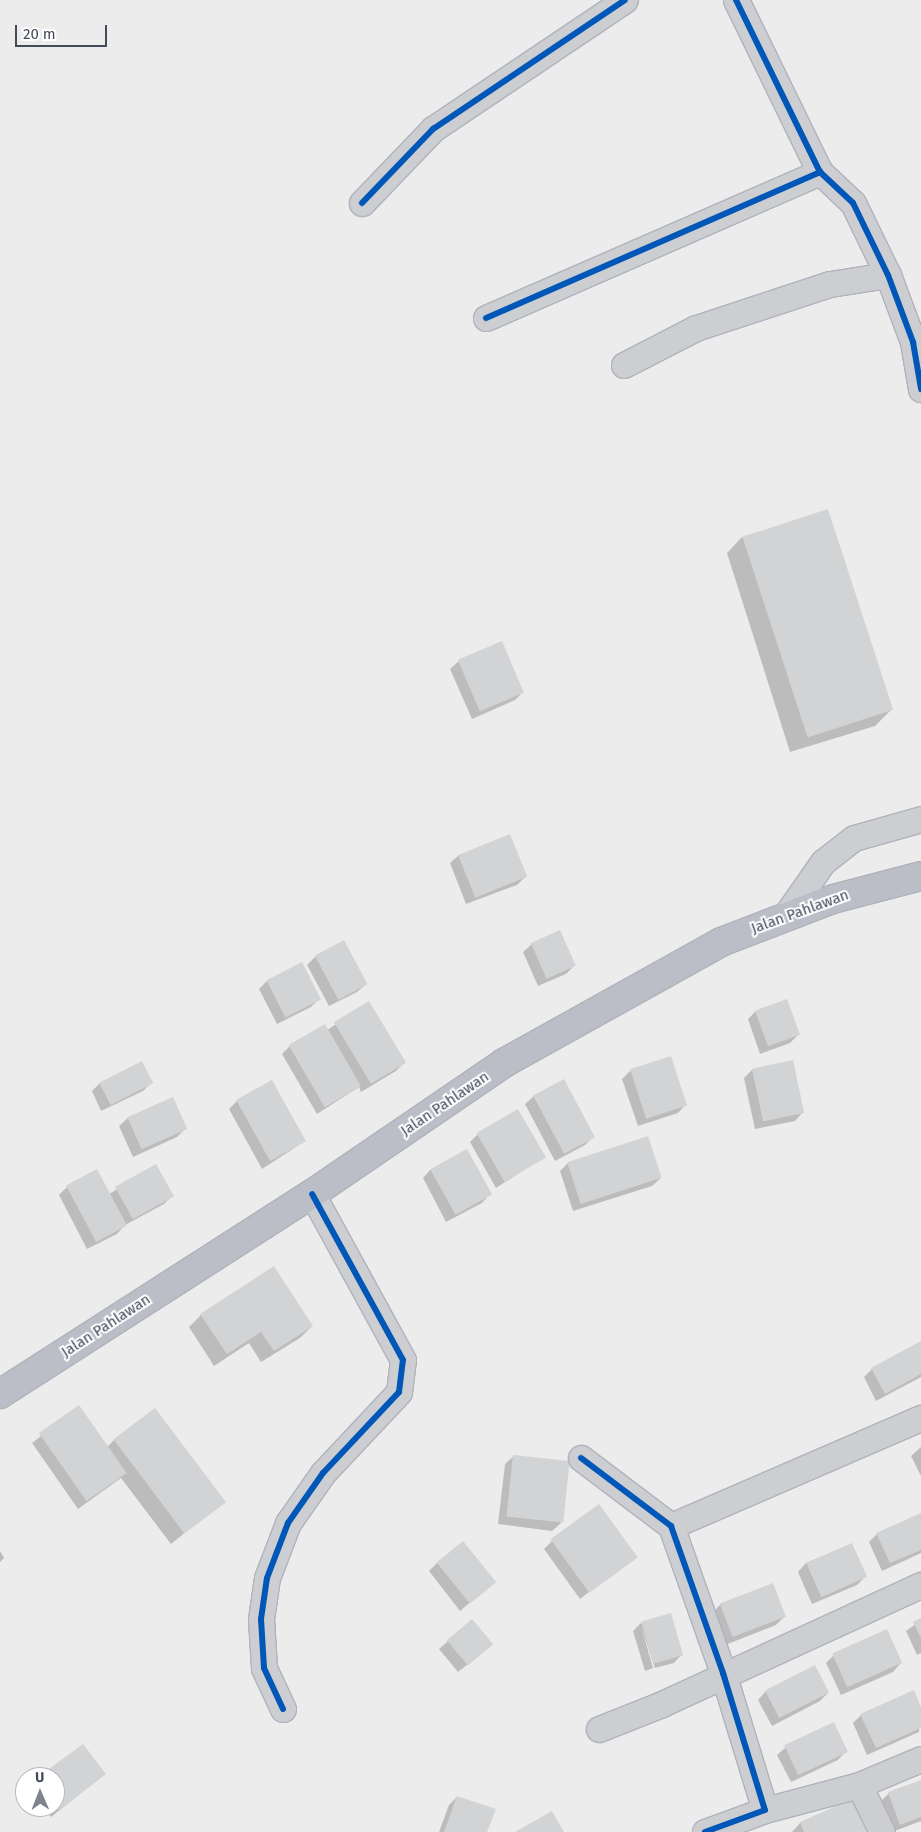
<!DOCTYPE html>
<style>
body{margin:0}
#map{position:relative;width:921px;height:1832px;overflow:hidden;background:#edecec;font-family:"Fira Sans",sans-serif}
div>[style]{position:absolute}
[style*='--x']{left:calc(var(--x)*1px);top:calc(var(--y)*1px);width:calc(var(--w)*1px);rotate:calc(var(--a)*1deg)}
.shadow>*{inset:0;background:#0003}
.building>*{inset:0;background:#d2d3d5;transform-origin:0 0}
.roads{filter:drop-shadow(1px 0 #b0b3bc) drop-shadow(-1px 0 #b0b3bc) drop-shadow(0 1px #b0b3bc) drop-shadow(0 -1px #b0b3bc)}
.street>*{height:25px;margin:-12.5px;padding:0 12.5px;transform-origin:12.5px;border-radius:12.5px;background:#ccced2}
.highway>*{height:28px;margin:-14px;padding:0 14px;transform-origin:14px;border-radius:14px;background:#bbbec6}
.cycleway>*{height:6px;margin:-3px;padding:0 3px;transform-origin:3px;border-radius:3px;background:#0057b8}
span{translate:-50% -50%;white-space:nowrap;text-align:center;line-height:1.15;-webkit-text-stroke:4px #fff;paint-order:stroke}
.street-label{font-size:15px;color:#434a59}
.north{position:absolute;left:15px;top:1767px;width:50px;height:50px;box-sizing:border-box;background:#fff;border:1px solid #b4b7bd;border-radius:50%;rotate:359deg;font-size:14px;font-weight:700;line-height:20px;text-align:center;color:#434a59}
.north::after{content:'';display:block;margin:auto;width:18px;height:22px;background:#7e838c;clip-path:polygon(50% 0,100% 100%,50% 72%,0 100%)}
.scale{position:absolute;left:15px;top:25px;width:92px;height:22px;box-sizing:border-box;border:2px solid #434a59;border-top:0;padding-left:6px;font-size:15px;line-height:18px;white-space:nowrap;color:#434a59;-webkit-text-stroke:4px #fff;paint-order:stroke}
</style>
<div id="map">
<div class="shadow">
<div style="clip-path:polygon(742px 537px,891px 710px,875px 726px,790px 752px,727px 553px)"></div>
<div style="clip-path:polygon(459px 661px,523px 692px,515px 700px,472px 719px,450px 669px)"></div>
<div style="clip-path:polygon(459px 855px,526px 876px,517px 885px,466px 904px,450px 863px)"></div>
<div style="clip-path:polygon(343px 942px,366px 984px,357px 992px,329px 1006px,307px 965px,315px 957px)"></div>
<div style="clip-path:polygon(532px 944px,574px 966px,566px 974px,538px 986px,523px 952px)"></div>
<div style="clip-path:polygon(267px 981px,319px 999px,311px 1007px,277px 1024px,259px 989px)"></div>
<div style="clip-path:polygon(369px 1003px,404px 1063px,396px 1071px,361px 1092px,359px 1087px,317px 1114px,282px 1054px,290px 1046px,327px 1030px)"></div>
<div style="clip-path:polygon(756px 1011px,798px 1035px,790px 1043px,760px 1054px,748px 1019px)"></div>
<div style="clip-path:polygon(670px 1058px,686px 1104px,678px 1113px,638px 1126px,622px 1079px,630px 1071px)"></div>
<div style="clip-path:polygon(753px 1069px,803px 1112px,795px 1121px,755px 1129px,744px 1078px)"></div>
<div style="clip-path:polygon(100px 1083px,151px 1083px,143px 1091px,101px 1111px,92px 1091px)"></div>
<div style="clip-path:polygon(534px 1096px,593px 1137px,585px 1145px,555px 1161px,525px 1104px)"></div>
<div style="clip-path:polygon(172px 1098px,185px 1129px,177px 1137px,133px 1157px,119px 1126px,128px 1118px)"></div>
<div style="clip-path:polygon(237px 1101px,305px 1141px,262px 1169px,229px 1109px)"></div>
<div style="clip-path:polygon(478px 1134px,545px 1156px,496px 1188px,470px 1142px)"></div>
<div style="clip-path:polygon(568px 1163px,661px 1178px,652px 1186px,573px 1211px,560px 1171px)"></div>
<div style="clip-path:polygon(156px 1166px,172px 1196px,164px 1204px,125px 1225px,117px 1234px,87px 1249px,59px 1195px,67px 1187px,109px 1194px)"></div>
<div style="clip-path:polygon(431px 1169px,490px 1194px,482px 1203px,446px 1222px,423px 1178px)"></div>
<div style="clip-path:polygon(201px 1315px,312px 1326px,300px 1338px,261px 1362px,249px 1343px,214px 1366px,189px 1327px)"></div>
<div style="clip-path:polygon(921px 1342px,921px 1377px,876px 1401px,864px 1377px,872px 1369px)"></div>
<div style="clip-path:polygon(79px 1407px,107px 1447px,114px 1440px,224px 1501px,171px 1544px,121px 1478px,78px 1509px,32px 1443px)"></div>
<div style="clip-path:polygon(921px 1447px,921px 1476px,911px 1456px)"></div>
<div style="clip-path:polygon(514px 1456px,561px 1523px,552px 1531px,498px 1524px,505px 1464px)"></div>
<div style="clip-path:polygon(921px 1514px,921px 1553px,882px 1571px,869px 1542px,877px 1534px)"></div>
<div style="clip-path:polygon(552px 1541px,636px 1556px,580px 1599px,544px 1549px)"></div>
<div style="clip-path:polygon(851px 1544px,865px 1577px,857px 1585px,812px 1604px,798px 1572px,806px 1563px)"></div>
<div style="clip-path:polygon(0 1551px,4px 1558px,0 1562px)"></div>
<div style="clip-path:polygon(437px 1563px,494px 1582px,460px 1611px,429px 1571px)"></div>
<div style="clip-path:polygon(772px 1584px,785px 1616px,776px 1625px,725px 1645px,712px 1613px,720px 1605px)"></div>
<div style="clip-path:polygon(472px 1620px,483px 1652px,458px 1672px,439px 1649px)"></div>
<div style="clip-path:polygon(921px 1620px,921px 1653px,917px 1655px,906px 1631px)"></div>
<div style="clip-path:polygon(641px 1623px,682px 1654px,674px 1663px,655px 1668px,641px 1626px,653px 1668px,645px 1671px,633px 1631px)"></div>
<div style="clip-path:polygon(834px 1655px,901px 1663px,893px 1672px,841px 1695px,826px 1663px)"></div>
<div style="clip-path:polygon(766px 1691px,828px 1693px,820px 1701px,772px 1726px,758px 1700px)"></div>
<div style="clip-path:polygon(921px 1710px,919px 1732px,867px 1755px,853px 1723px,861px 1715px)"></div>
<div style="clip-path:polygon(786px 1747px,846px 1751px,838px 1760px,791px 1782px,777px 1755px)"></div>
<div style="clip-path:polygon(105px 1774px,51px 1817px,43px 1807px,55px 1807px,55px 1777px,41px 1777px)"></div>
<div style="clip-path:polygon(921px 1781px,921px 1821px,892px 1832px,880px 1802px,889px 1793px)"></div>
<div style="clip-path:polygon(457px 1797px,486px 1832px,439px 1832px,449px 1805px)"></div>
<div style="clip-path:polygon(852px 1801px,865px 1832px,792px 1832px,800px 1823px)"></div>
</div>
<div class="building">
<div style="left:828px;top:509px;width:211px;height:90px;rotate:72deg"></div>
<div style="left:502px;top:641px;width:56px;height:48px;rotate:67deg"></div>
<div style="left:510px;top:834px;width:46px;height:56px;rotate:68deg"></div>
<div style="left:560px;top:930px;width:39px;height:32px;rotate:66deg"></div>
<div style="left:344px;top:940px;width:50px;height:33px;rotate:62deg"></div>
<div style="left:302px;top:962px;width:42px;height:40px;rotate:63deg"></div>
<div style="left:787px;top:999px;width:38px;height:34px;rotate:70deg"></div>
<div style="left:369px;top:1001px;width:72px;height:41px;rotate:59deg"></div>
<div style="left:325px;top:1024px;width:72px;height:42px;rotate:60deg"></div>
<div style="left:671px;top:1056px;width:52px;height:43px;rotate:72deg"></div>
<div style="left:793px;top:1060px;width:54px;height:42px;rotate:78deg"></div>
<div style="left:142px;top:1061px;width:25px;height:48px;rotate:63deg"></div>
<div style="left:564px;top:1079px;width:66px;height:35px;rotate:62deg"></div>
<div style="left:272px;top:1080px;width:70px;height:41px;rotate:61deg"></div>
<div style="left:173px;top:1097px;width:35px;height:50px;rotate:66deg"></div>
<div style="left:518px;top:1109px;width:56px;height:48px;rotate:60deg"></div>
<div style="left:648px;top:1136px;width:44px;height:85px;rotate:72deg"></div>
<div style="left:467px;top:1149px;width:52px;height:42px;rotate:61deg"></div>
<div style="left:156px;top:1164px;width:37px;height:47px;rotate:61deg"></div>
<div style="left:97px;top:1169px;width:64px;height:35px;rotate:62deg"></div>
<div style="clip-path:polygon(274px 1266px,313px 1326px,274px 1351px,261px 1332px,227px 1354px,200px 1314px)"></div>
<div style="clip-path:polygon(921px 1341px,921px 1374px,885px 1394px,871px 1368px)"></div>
<div style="left:79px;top:1405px;width:83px;height:49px;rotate:55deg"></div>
<div style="left:155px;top:1408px;width:118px;height:52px;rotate:53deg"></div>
<div style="left:513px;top:1455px;width:57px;height:62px;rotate:6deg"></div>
<div style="left:599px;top:1504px;width:66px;height:60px;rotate:54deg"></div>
<div style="clip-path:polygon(921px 1513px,921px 1550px,890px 1563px,876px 1533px)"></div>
<div style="left:463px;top:1541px;width:53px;height:34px;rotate:51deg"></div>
<div style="left:852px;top:1543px;width:37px;height:50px;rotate:66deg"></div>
<div style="left:773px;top:1583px;width:36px;height:57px;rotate:69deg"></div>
<div style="left:671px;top:1613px;width:44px;height:31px;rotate:74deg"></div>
<div style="clip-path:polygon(921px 1618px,921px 1638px,913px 1622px)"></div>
<div style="left:472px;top:1619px;width:33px;height:33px;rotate:50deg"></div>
<div style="left:887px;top:1629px;width:37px;height:60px;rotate:66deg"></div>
<div style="left:815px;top:1665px;width:31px;height:56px;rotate:63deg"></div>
<div style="clip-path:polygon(914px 1690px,921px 1707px,921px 1728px,876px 1748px,860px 1714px)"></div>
<div style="left:834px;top:1722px;width:33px;height:55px;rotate:65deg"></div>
<div style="clip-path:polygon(83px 1744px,106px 1774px,59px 1810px,55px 1804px,55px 1777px,38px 1777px)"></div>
<div style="clip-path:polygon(921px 1780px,921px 1817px,900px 1825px,888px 1792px)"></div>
<div style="clip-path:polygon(457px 1796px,496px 1809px,487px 1832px,444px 1832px)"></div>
<div style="clip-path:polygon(852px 1799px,867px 1832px,804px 1832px,800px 1822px)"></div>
<div style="clip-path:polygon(552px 1811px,564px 1832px,515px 1832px)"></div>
</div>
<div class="roads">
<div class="street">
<div style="--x:736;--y:0;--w:191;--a:64"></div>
<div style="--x:820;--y:172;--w:45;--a:43.2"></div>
<div style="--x:853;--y:203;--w:80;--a:64.1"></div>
<div style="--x:888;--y:275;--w:72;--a:69.5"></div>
<div style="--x:913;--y:342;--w:48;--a:80.3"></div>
<div style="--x:362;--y:203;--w:103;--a:-46.2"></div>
<div style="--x:433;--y:129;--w:231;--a:-33.9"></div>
<div style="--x:486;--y:318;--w:365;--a:-23.6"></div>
<div style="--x:624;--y:365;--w:81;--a:-27.2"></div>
<div style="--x:696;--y:328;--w:141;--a:-18.2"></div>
<div style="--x:830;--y:284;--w:59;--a:-8.8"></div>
<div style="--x:786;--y:915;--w:65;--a:-55.1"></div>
<div style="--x:823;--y:862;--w:39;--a:-38"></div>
<div style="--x:854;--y:838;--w:70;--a:-15.8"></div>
<div style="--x:581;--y:1458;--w:113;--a:37.1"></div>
<div style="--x:671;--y:1526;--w:156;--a:70.5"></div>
<div style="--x:723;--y:1673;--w:143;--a:73"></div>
<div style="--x:765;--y:1810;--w:64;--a:159.9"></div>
<div style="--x:671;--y:1526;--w:272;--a:-23.4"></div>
<div style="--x:283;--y:1709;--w:45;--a:-114.9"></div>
<div style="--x:264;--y:1668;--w:49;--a:-93.5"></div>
<div style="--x:261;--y:1619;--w:41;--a:-81.7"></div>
<div style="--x:267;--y:1578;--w:59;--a:-69.1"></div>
<div style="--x:288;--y:1523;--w:61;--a:-55"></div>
<div style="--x:323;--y:1473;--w:111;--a:-46.8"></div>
<div style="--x:399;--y:1392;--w:32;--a:-83"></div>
<div style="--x:403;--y:1360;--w:189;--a:-118.7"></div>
<div style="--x:599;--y:1729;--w:68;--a:-21.6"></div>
<div style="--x:662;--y:1704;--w:285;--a:-24.7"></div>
<div style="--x:859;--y:1785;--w:52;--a:63.9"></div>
<div style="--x:765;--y:1810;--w:97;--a:-14.9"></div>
<div style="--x:859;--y:1785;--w:67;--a:-22.8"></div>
</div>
<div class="highway">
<div style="--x:0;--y:1394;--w:371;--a:-32.7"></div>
<div style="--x:312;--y:1194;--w:232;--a:-34.3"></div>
<div style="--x:504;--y:1063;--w:248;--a:-29.1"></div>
<div style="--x:721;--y:942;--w:120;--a:-21"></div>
<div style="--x:833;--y:899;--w:91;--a:-14.6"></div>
</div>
</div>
<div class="cycleway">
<div style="--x:736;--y:0;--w:191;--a:64"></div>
<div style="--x:820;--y:172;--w:45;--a:43.2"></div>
<div style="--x:853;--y:203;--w:80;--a:64.1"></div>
<div style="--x:888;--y:275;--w:72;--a:69.5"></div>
<div style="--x:913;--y:342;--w:48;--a:80.3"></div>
<div style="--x:362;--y:203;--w:103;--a:-46.2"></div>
<div style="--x:433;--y:129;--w:231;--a:-33.9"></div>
<div style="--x:486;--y:318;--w:365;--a:-23.6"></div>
<div style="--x:581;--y:1458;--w:113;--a:37.1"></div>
<div style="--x:671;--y:1526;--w:156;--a:70.5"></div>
<div style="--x:723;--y:1673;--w:143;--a:73"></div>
<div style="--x:765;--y:1810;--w:64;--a:159.9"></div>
<div style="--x:283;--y:1709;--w:45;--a:-114.9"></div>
<div style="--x:264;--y:1668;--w:49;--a:-93.5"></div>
<div style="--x:261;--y:1619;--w:41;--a:-81.7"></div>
<div style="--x:267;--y:1578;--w:59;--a:-69.1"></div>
<div style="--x:288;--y:1523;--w:61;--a:-55"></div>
<div style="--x:323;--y:1473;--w:111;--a:-46.8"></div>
<div style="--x:399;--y:1392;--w:32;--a:-83"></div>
<div style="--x:403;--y:1360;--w:189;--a:-118.7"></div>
</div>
<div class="street-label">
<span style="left:800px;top:912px;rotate:-20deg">Jalan Pahlawan</span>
<span style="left:445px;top:1104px;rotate:-34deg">Jalan Pahlawan</span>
<span style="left:106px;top:1326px;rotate:-33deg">Jalan Pahlawan</span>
</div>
<div class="north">U</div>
<div class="scale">20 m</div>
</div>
